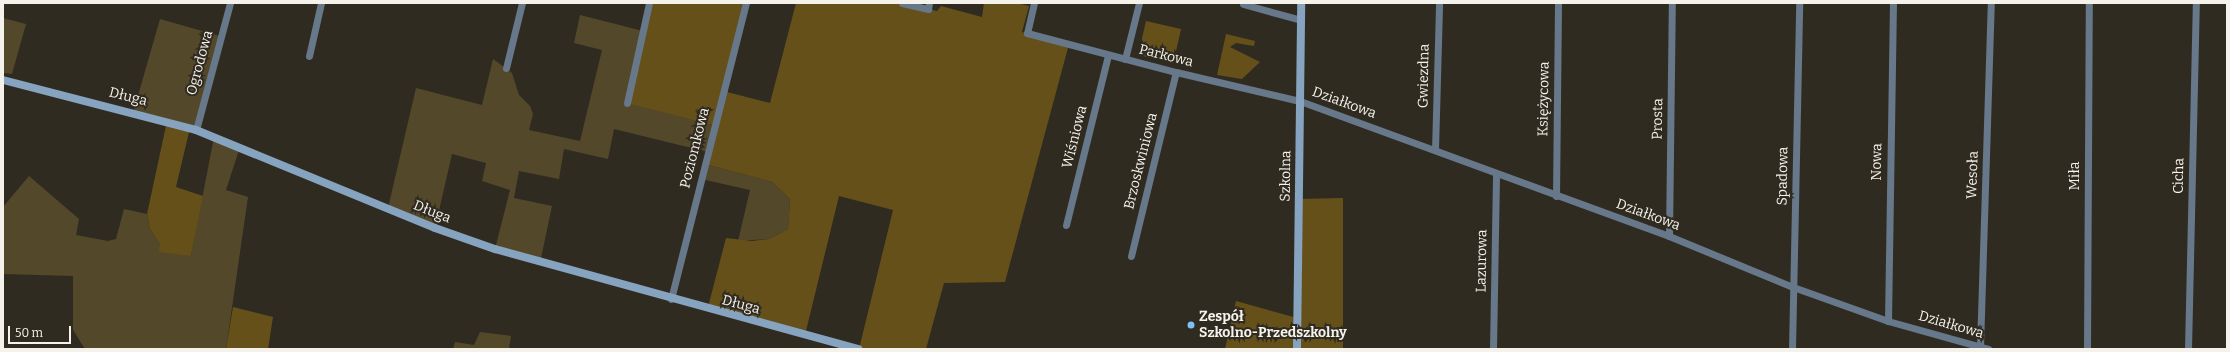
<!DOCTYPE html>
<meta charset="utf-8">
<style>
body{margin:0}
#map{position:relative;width:2230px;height:352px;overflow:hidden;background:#302b21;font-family:Bitter,serif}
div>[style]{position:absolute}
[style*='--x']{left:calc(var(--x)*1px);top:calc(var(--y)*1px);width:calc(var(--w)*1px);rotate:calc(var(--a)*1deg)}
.green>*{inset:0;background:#54482b;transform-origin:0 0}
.forest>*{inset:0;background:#65501a;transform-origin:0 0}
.street>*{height:7px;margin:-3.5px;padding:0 3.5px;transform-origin:3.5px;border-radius:3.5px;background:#667889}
.secondary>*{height:8px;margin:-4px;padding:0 4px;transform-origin:4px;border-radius:4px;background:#86a3bf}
.dots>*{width:11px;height:11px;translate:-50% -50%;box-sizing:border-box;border:2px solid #302b21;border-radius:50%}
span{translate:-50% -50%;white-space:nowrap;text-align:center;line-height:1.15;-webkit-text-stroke:4px #302b21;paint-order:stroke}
.street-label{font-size:14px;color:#f5f2eb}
.poi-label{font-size:14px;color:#f5f2eb;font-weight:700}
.left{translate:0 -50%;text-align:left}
.frame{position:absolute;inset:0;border:4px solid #f5f2eb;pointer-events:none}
.scale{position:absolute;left:8px;top:326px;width:63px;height:18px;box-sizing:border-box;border:2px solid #f5f2eb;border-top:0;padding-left:5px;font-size:12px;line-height:14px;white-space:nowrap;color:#f5f2eb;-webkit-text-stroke:3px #302b21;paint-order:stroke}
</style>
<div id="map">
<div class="green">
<div style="clip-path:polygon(580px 15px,643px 31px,715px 125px,708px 152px,614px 129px,608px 159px,564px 149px,559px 179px,519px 171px,514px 198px,552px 206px,540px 263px,495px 249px,510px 190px,482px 181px,486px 163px,452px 154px,435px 228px,388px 208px,416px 88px,482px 105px,493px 59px,512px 73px,519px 95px,530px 106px,533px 114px,529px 130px,580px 141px,602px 50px,574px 43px)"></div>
<div style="clip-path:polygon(3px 18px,26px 24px,12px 74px,3px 73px)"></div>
<div style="left:160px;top:19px;width:63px;height:96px;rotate:16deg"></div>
<div style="clip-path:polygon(214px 137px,240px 147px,226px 190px,248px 197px,226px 349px,85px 349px,73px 330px,73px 276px,3px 274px,3px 207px,29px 176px,79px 219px,76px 235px,108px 241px,116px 239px,124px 209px,147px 214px,150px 229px,160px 244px,191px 256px)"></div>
<div style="clip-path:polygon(705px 164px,772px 182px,790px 199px,788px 229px,769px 239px,738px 241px,750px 190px,701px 179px)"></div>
<div style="clip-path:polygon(480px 332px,511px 336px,509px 349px,453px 349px,455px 342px,474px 345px)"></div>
</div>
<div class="forest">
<div style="clip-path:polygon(649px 3px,746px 3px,723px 91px,770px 103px,796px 3px,902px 3px,937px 11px,941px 6px,982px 17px,984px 3px,1017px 3px,1029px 6px,1022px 32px,1069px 44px,1005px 282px,944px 283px,926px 349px,859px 349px,893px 210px,839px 196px,805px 335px,707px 311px,726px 238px,752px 241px,769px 239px,788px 229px,790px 199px,772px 182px,705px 164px,714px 125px,627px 103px)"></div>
<div style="left:1146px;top:21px;width:36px;height:35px;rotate:13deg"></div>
<div style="clip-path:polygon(1226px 34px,1255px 41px,1254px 46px,1236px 43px,1230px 47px,1260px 62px,1242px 79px,1217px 75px)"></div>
<div style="clip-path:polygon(167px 121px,190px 128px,176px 187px,203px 196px,191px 256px,159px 252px,160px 244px,150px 229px,147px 214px)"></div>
<div style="clip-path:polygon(1343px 198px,1343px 349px,1225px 349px,1236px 301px,1297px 318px,1298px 199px)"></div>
<div style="clip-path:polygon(233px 307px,273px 317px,268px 349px,226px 349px)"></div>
</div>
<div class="street">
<div style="--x:902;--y:3;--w:27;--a:13"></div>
<div style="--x:928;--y:9;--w:6;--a:-81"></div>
<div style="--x:1034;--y:3;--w:31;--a:103"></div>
<div style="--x:1027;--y:33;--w:154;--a:14.7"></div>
<div style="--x:1176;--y:72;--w:127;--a:13.2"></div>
<div style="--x:1300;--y:101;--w:393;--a:20.1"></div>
<div style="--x:1669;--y:236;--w:134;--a:22.4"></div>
<div style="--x:1793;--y:287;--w:101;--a:19.7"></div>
<div style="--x:1888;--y:321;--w:104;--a:15.6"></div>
<div style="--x:1243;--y:4;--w:60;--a:15.4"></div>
<div style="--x:309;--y:56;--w:54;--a:-77.2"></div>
<div style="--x:1125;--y:59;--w:58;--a:-76"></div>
<div style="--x:506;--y:68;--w:67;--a:-76.2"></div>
<div style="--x:627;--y:103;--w:102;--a:-77.6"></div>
<div style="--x:196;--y:130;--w:131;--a:-75"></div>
<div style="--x:1435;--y:150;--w:147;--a:-88.4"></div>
<div style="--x:1556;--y:196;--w:193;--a:-89.4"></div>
<div style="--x:1066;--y:225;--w:175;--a:-76.1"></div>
<div style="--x:1669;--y:236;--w:233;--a:-89.3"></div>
<div style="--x:1131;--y:256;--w:189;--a:-76.3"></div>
<div style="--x:671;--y:299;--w:305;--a:-75.8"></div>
<div style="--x:1888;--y:321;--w:318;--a:-89.1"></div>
<div style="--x:1980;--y:347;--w:344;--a:-88.2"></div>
<div style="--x:1493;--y:349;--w:175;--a:-89"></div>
<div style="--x:1792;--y:349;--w:346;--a:-88.8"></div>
<div style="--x:2087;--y:349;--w:346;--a:-89.7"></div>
<div style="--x:2188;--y:349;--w:346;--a:-88.7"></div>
</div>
<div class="secondary">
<div style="--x:3;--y:80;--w:199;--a:14.5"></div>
<div style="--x:196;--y:130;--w:258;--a:22.3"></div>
<div style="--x:435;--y:228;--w:64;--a:19.3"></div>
<div style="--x:495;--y:249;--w:377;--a:15.4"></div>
<div style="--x:1297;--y:349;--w:346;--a:-89.3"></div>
</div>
<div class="dots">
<div style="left:1191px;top:325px;background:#7ebef9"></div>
</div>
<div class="street-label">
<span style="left:1166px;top:56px;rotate:14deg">Parkowa</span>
<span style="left:200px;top:63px;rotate:-75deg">Ogrodowa</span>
<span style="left:1424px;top:76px;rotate:-89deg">Gwiezdna</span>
<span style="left:128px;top:97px;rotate:14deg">Długa</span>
<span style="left:1544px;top:99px;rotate:-89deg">Księżycowa</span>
<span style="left:1344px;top:103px;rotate:20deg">Działkowa</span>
<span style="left:1658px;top:119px;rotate:-89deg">Prosta</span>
<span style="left:1075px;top:137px;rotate:-76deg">Wiśniowa</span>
<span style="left:695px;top:148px;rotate:-76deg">Poziomkowa</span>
<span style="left:1141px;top:161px;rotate:-76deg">Brzoskwiniowa</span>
<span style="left:1877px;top:162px;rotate:-89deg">Nowa</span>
<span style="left:1973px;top:175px;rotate:-88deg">Wesoła</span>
<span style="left:1286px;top:176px;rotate:-89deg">Szkolna</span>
<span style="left:1783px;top:176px;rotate:-89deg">Spadowa</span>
<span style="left:2075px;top:176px;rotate:-90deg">Miła</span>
<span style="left:2179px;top:176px;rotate:-89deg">Cicha</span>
<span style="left:432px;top:212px;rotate:22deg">Długa</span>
<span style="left:1648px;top:215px;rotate:20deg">Działkowa</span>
<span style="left:1482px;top:261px;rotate:-89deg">Lazurowa</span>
<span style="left:741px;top:305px;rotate:15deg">Długa</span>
<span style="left:1951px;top:325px;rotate:16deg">Działkowa</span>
</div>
<div class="poi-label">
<span class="left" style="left:1199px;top:325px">Zespół<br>Szkolno-Przedszkolny</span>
</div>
<div class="frame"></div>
<div class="scale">50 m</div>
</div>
